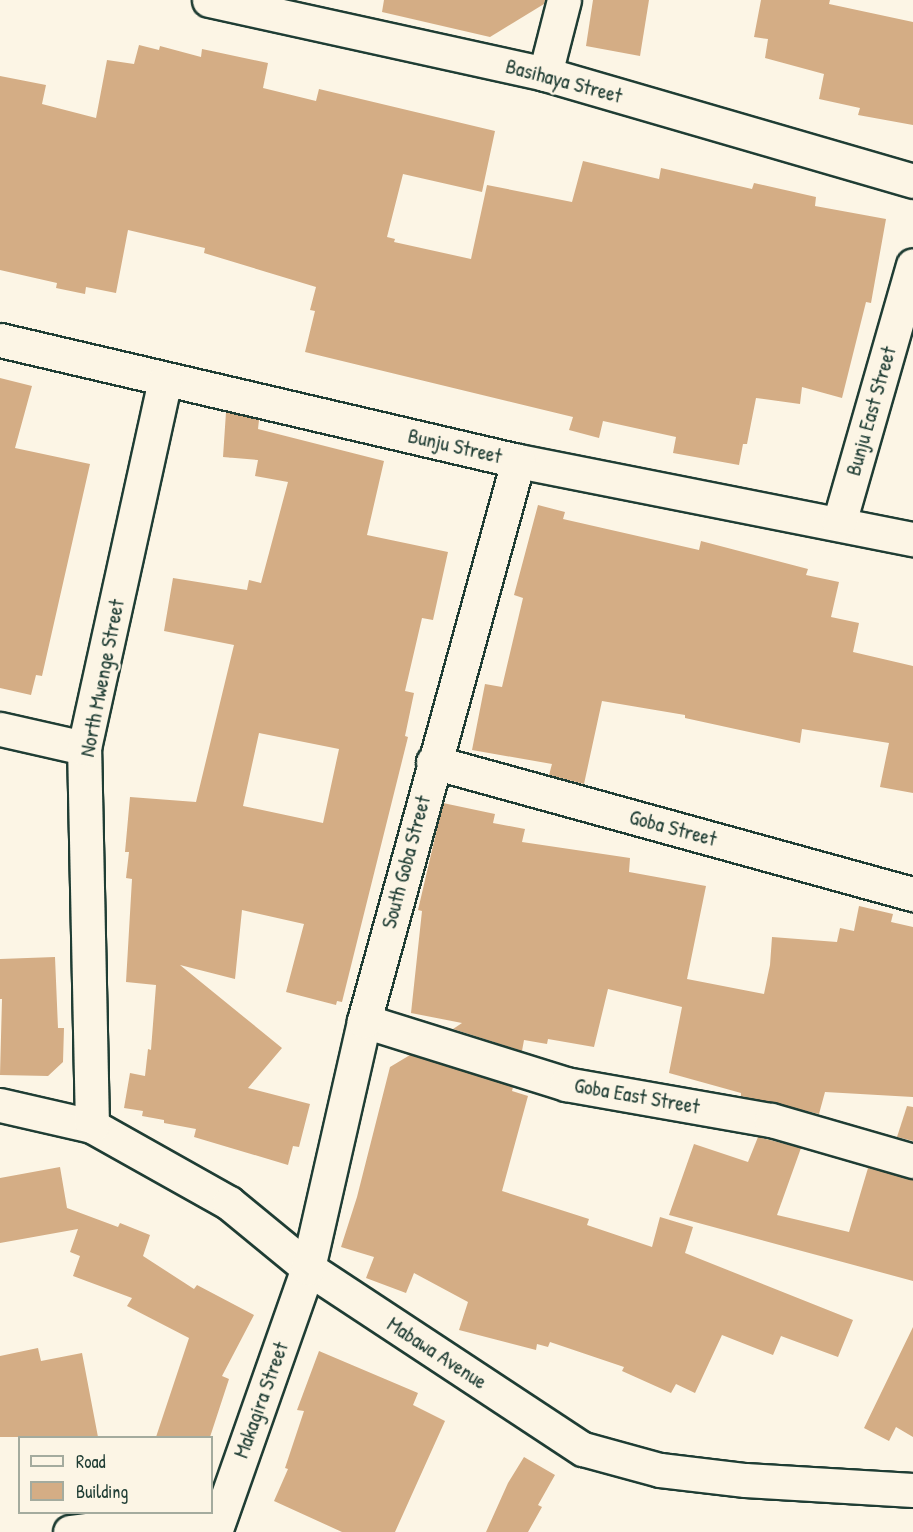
<!DOCTYPE html>
<style>
body{margin:0}
#map{position:relative;width:913px;height:1532px;overflow:hidden;background:#fcf5e5;font-family:"Patrick Hand",sans-serif}
div>[style]{position:absolute}
[style*='--x']{left:calc(var(--x)*1px);top:calc(var(--y)*1px);width:calc(var(--w)*1px);rotate:calc(var(--a)*1deg)}
.building>*{inset:0;background:#d4ad85}
.roads{filter:drop-shadow(2px 0 #1f3d34) drop-shadow(-2px 0 #1f3d34) drop-shadow(0 2px #1f3d34) drop-shadow(0 -2px #1f3d34)}
.minor>*{height:33px;margin:-16.5px;padding:0 16.5px;transform-origin:16.5px;border-radius:16.5px;background:#fcf5e5}
span{translate:-50% -50%;white-space:nowrap;text-align:center;line-height:1.15;-webkit-text-stroke:5px #fcf5e5;paint-order:stroke}
.street-label{font-size:21px;color:#1f3d34}
.legend{position:absolute;left:18px;top:1436px;width:195px;height:78px;box-sizing:border-box;background:#fcf5e5;border:2px solid #a4ab9e;margin:0;padding:8px 10px;list-style:none;font-size:18px;color:#1f3d34}
.legend li{display:flex;align-items:center;gap:12px;height:30px}
.legend b{width:30px;border:2px solid #a4ab9e}
</style>
<div id="map">
<div class="building">
<div style="clip-path:polygon(384px 0,545px 0,544px 4px,490px 37px,382px 12px)"></div>
<div style="clip-path:polygon(593px 0,649px 0,640px 56px,586px 46px)"></div>
<div style="clip-path:polygon(761px 0,830px 0,829px 4px,913px 22px,913px 125px,858px 115px,860px 108px,819px 99px,824px 74px,765px 58px,768px 39px,754px 37px)"></div>
<div style="clip-path:polygon(139px 45px,159px 50px,160px 46px,201px 57px,202px 49px,268px 63px,263px 88px,316px 101px,319px 89px,495px 131px,482px 192px,403px 174px,387px 237px,395px 239px,394px 242px,471px 259px,487px 185px,572px 202px,583px 161px,659px 179px,661px 168px,752px 189px,754px 183px,816px 197px,815px 206px,886px 219px,871px 303px,866px 302px,842px 398px,802px 387px,800px 404px,756px 398px,747px 444px,743px 444px,739px 465px,673px 453px,676px 437px,603px 421px,599px 438px,569px 430px,573px 417px,305px 352px,315px 311px,310px 310px,316px 287px,204px 253px,205px 248px,128px 230px,116px 293px,86px 287px,85px 294px,56px 288px,57px 283px,0 270px,0 76px,46px 85px,42px 104px,96px 118px,107px 60px,134px 64px)"></div>
<div style="clip-path:polygon(0 378px,32px 386px,15px 448px,90px 464px,42px 676px,36px 675px,31px 695px,0 688px)"></div>
<div style="clip-path:polygon(evenodd,226px 412px,259px 420px,258px 429px,384px 461px,367px 535px,448px 552px,433px 620px,422px 618px,405px 691px,414px 693px,405px 736px,408px 737px,342px 1002px,337px 1001px,336px 1005px,286px 992px,304px 924px,242px 910px,235px 979px,180px 965px,282px 1048px,248px 1088px,310px 1104px,299px 1147px,293px 1146px,288px 1165px,194px 1137px,196px 1129px,164px 1123px,164px 1120px,142px 1116px,143px 1111px,124px 1108px,130px 1073px,145px 1076px,148px 1049px,151px 1050px,156px 985px,126px 982px,132px 879px,126px 878px,129px 852px,125px 852px,130px 797px,196px 802px,234px 645px,164px 631px,173px 578px,247px 590px,249px 580px,261px 583px,288px 482px,255px 476px,258px 460px,223px 457px,226px 412px,259px 733px,339px 749px,323px 823px,243px 806px,259px 733px)"></div>
<div style="clip-path:polygon(538px 505px,565px 512px,563px 519px,699px 550px,701px 541px,808px 569px,806px 575px,839px 582px,831px 617px,859px 623px,853px 652px,913px 666px,913px 793px,880px 787px,889px 743px,802px 729px,800px 743px,685px 718px,685px 715px,602px 701px,584px 784px,549px 775px,552px 764px,472px 750px,485px 684px,502px 687px,523px 598px,514px 595px)"></div>
<div style="clip-path:polygon(443px 803px,495px 814px,493px 823px,525px 829px,522px 842px,630px 858px,629px 872px,706px 886px,687px 979px,764px 994px,770px 965px,772px 937px,837px 942px,840px 928px,854px 931px,859px 906px,893px 914px,891px 922px,913px 927px,913px 1097px,825px 1092px,819px 1114px,741px 1096px,741px 1093px,669px 1073px,682px 1007px,608px 989px,594px 1047px,548px 1039px,547px 1044px,524px 1040px,522px 1051px,453px 1029px,462px 1023px,411px 1013px,422px 911px,418px 910px)"></div>
<div style="clip-path:polygon(55px 957px,58px 1028px,64px 1028px,63px 1062px,48px 1076px,0 1075px,2px 999px,0 999px,0 959px)"></div>
<div style="clip-path:polygon(410px 1055px,513px 1087px,512px 1091px,528px 1096px,502px 1191px,589px 1219px,587px 1225px,652px 1247px,660px 1217px,693px 1227px,685px 1253px,853px 1320px,838px 1357px,781px 1336px,773px 1355px,722px 1335px,695px 1393px,676px 1384px,671px 1393px,622px 1371px,624px 1367px,550px 1342px,548px 1347px,537px 1344px,536px 1350px,459px 1330px,468px 1302px,414px 1273px,406px 1293px,366px 1278px,374px 1257px,341px 1247px,357px 1197px,390px 1067px)"></div>
<div style="clip-path:polygon(907px 1106px,913px 1107px,913px 1141px,897px 1137px)"></div>
<div style="clip-path:polygon(758px 1137px,801px 1148px,777px 1215px,849px 1232px,868px 1168px,913px 1179px,913px 1281px,669px 1215px,694px 1144px,748px 1162px)"></div>
<div style="clip-path:polygon(60px 1167px,67px 1208px,118px 1227px,120px 1223px,150px 1235px,143px 1256px,194px 1289px,197px 1285px,254px 1315px,222px 1376px,229px 1379px,210px 1437px,156px 1437px,189px 1338px,127px 1306px,132px 1298px,73px 1276px,80px 1256px,70px 1252px,78px 1229px,0 1243px,0 1178px)"></div>
<div style="clip-path:polygon(913px 1327px,913px 1437px,896px 1427px,889px 1441px,864px 1428px)"></div>
<div style="clip-path:polygon(38px 1348px,41px 1361px,82px 1353px,98px 1437px,0 1437px,0 1356px)"></div>
<div style="clip-path:polygon(319px 1351px,418px 1393px,413px 1405px,445px 1421px,395px 1532px,342px 1532px,274px 1501px,288px 1469px,285px 1468px,304px 1411px,297px 1410px)"></div>
<div style="clip-path:polygon(524px 1457px,555px 1475px,538px 1505px,542px 1507px,528px 1532px,486px 1532px,508px 1483px)"></div>
</div>
<div class="roads">
<div class="minor">
<div style="--x:209;--y:0;--w:344;--a:12.4"></div>
<div style="--x:545;--y:74;--w:383;--a:16.2"></div>
<div style="--x:545;--y:74;--w:76;--a:-75.6"></div>
<div style="--x:0;--y:340;--w:532;--a:13.15"></div>
<div style="--x:518;--y:461;--w:403;--a:11.2"></div>
<div style="--x:839;--y:523;--w:268;--a:-74"></div>
<div style="--x:0;--y:729;--w:86;--a:12.7"></div>
<div style="--x:433;--y:762;--w:498;--a:15.4"></div>
<div style="--x:364;--y:1021;--w:212;--a:17.3"></div>
<div style="--x:566;--y:1084;--w:208;--a:10"></div>
<div style="--x:771;--y:1120;--w:148;--a:16.1"></div>
<div style="--x:0;--y:1105;--w:94;--a:12.9"></div>
<div style="--x:92;--y:1126;--w:157;--a:29.3"></div>
<div style="--x:229;--y:1203;--w:102;--a:39.4"></div>
<div style="--x:308;--y:1268;--w:329;--a:33.4"></div>
<div style="--x:583;--y:1449;--w:80;--a:15.3"></div>
<div style="--x:660;--y:1470;--w:86;--a:6.7"></div>
<div style="--x:745;--y:1480;--w:168;--a:3.4"></div>
<div style="--x:92;--y:1126;--w:378;--a:-91.2"></div>
<div style="--x:84;--y:748;--w:377;--a:-77.6"></div>
<div style="--x:70;--y:1532;--w:152;--a:-7.2"></div>
<div style="--x:215;--y:1532;--w:280;--a:-70.6"></div>
<div style="--x:308;--y:1268;--w:253;--a:-77.2"></div>
<div style="--x:364;--y:1021;--w:581;--a:-74.62"></div>
</div>
</div>
<div class="street-label">
<span style="left:564px;top:81px;rotate:15deg">Basihaya Street</span>
<span style="left:871px;top:411px;rotate:-74deg">Bunju East Street</span>
<span style="left:455px;top:446px;rotate:13deg">Bunju Street</span>
<span style="left:102px;top:678px;rotate:-79deg">North Mwenge Street</span>
<span style="left:673px;top:828px;rotate:15deg">Goba Street</span>
<span style="left:406px;top:862px;rotate:-75deg">South Goba Street</span>
<span style="left:637px;top:1096px;rotate:10deg">Goba East Street</span>
<span style="left:437px;top:1353px;rotate:33deg">Mabawa Avenue</span>
<span style="left:261px;top:1400px;rotate:-70deg">Makagira Street</span>
</div>
<ul class="legend">
<li><b style="height:8px;background:#fcf5e5"></b>Road</li>
<li><b style="height:16px;background:#d4ad85"></b>Building</li>
</ul>
</div>
